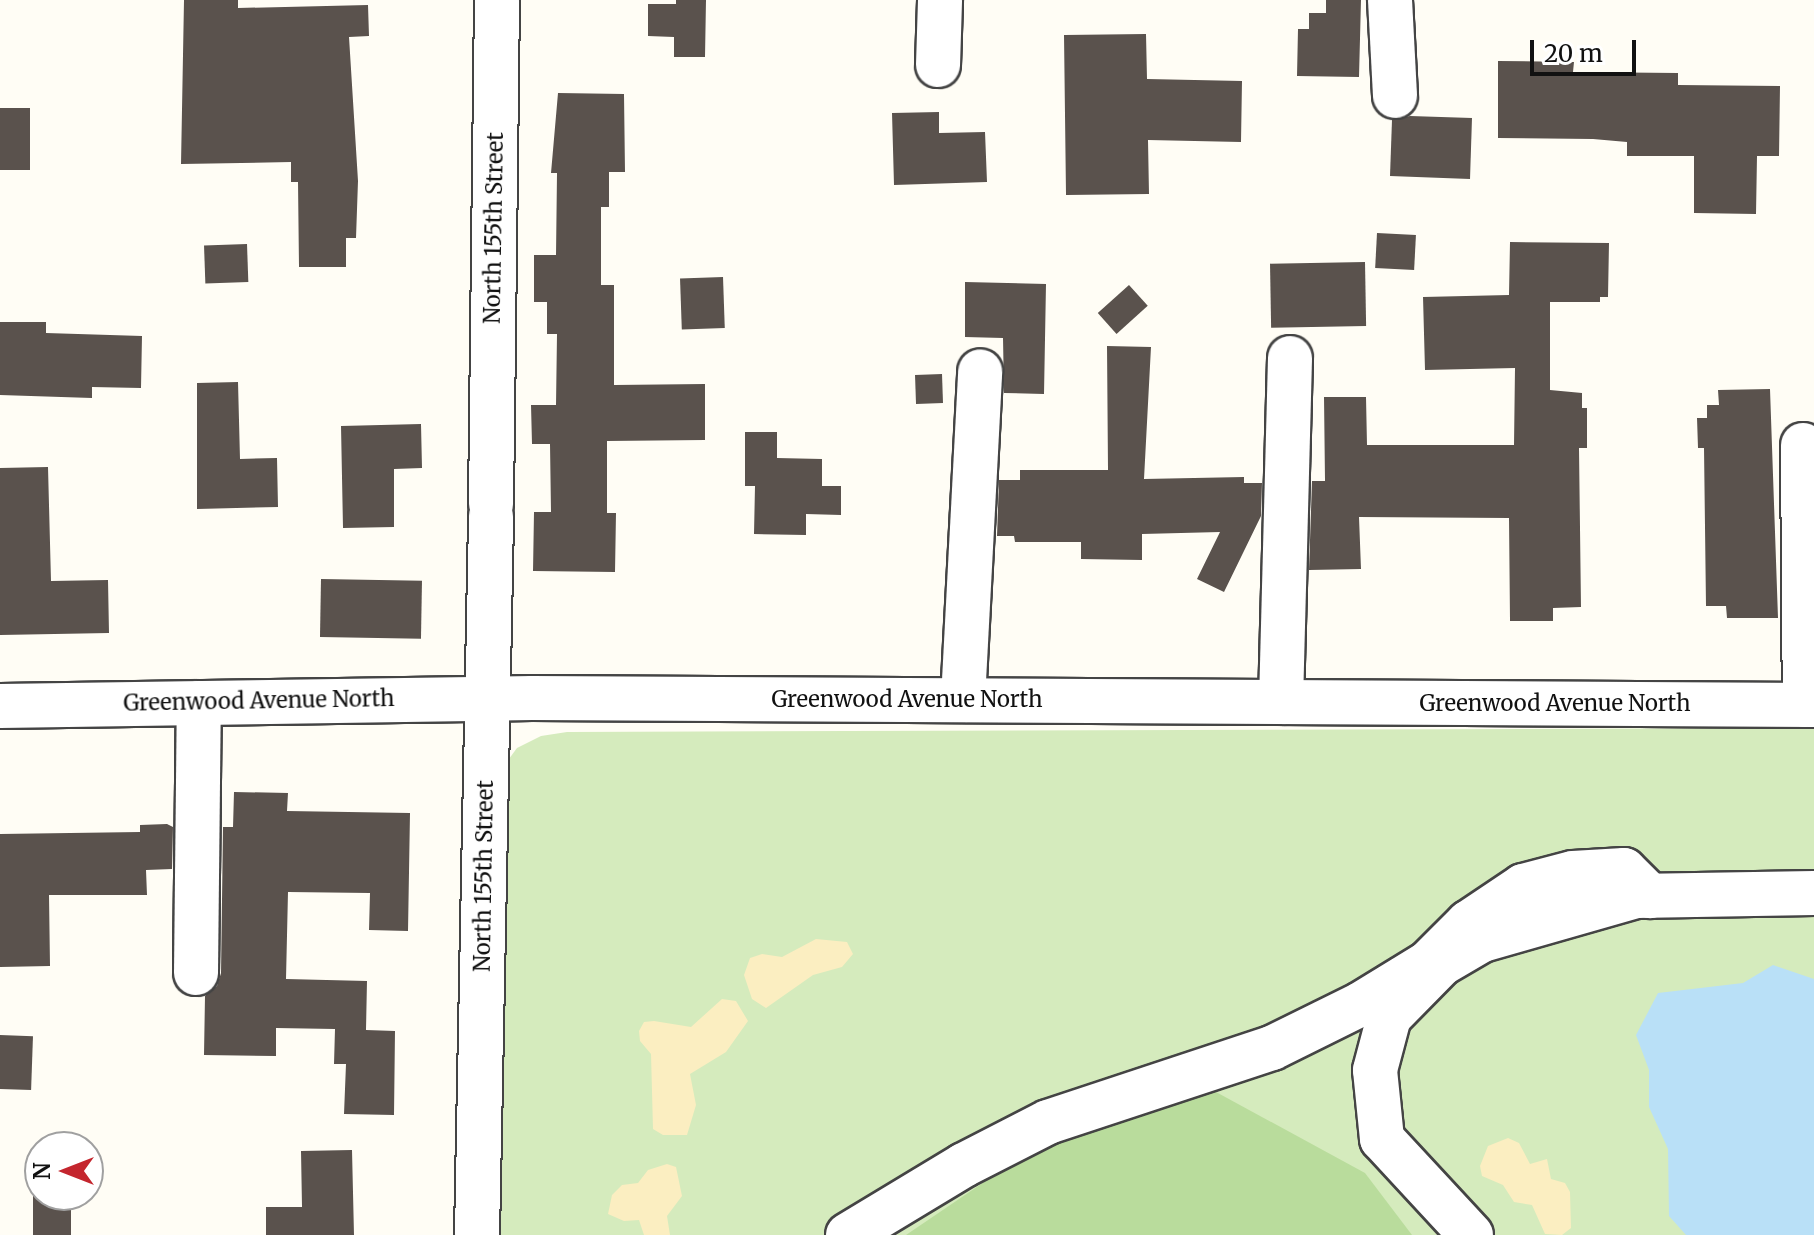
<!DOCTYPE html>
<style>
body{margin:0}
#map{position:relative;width:1814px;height:1235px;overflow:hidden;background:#fffdf5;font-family:Merriweather,serif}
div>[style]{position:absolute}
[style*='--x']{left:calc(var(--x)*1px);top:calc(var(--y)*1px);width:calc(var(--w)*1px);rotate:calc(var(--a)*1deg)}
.green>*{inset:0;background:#d5ebbd}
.forest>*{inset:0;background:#b9dc9c}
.sand>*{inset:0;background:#fbeec1}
.water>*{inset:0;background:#b9e0f7}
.building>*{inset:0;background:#5a524d;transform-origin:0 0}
.roads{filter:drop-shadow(2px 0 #444) drop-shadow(-2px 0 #444) drop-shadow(0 2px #444) drop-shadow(0 -2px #444)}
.minor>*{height:44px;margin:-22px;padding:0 22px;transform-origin:22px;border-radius:22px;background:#fff}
span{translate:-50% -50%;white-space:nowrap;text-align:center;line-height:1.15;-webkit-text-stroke:8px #fff;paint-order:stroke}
.street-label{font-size:22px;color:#111}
.north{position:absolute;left:24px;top:1131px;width:80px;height:80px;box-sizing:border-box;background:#fff;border:2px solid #a0a0a0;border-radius:50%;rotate:270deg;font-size:22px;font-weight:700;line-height:32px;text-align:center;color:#111}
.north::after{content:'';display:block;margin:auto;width:28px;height:36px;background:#c4262e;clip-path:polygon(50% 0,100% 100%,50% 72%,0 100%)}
.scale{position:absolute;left:1530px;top:40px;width:106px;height:36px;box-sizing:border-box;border:4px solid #111;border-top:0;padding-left:10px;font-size:24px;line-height:28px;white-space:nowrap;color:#111;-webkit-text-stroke:6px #fff;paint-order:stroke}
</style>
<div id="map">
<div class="green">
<div style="clip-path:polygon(1814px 728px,1814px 1235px,493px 1235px,500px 771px,517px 748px,541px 736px,567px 732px)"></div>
</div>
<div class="forest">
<div style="clip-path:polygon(1216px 1092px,1365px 1173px,1412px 1235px,906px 1235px,1071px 1123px)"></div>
</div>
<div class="sand">
<div style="clip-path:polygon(816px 939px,847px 942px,853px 954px,842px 967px,813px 975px,766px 1008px,752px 999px,744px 975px,750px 958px,762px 954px,782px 957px)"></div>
<div style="clip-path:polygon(722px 999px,736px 1001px,748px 1021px,726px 1052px,690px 1074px,696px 1105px,687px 1135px,663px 1135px,653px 1129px,651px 1054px,640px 1041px,639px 1031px,644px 1022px,654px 1021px,691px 1027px)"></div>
<div style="clip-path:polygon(1508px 1138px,1519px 1143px,1530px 1164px,1547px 1159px,1551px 1179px,1565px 1183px,1570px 1192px,1571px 1228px,1562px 1235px,1545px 1234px,1532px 1205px,1514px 1202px,1503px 1185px,1482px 1176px,1480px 1166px,1488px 1146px)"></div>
<div style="clip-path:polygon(667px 1164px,676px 1167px,682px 1196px,667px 1216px,670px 1235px,644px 1235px,639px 1220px,624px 1221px,608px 1214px,612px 1195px,622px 1185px,638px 1183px,648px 1170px)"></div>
</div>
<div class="water">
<div style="clip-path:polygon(1773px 965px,1814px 979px,1814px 1235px,1686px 1235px,1669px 1216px,1668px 1149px,1649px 1107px,1649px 1070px,1636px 1035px,1658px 993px,1743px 983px)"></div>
</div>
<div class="building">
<div style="clip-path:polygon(184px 0,238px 0,238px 8px,368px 5px,369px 36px,349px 37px,358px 181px,356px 238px,346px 238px,346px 267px,299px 267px,298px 182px,291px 182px,291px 162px,181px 164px)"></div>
<div style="clip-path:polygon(676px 0,706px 0,705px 57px,674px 57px,674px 37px,648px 36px,648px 4px,676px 4px)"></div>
<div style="clip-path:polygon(1326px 0,1361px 0,1359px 77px,1297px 76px,1298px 29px,1309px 29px,1309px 13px,1326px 13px)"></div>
<div style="clip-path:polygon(1146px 34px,1147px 79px,1242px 81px,1241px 142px,1148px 140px,1149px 194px,1066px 195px,1064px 35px)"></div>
<div style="clip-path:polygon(1498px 61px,1574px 62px,1573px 72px,1678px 73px,1678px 85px,1780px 86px,1779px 156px,1757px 156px,1756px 214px,1694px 213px,1694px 156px,1627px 156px,1627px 142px,1593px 139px,1498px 138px)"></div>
<div style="clip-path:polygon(558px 93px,624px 94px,625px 172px,609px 172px,609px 207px,601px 207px,601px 285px,614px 285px,614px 385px,705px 384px,705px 440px,607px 441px,607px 513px,616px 513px,615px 572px,533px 571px,534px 512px,551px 512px,550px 444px,532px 444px,531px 405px,556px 405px,557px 334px,547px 334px,547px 302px,534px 302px,534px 255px,556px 255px,557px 173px,551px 173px)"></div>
<div style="left:0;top:108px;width:30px;height:62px"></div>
<div style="clip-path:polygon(939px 112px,939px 133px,985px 132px,987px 182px,894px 185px,892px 113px)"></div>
<div style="clip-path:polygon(1410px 116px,1472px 118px,1470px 179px,1390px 176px,1392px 120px)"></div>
<div style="left:1377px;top:233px;width:39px;height:35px;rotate:3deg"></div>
<div style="clip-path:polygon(1510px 242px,1609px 243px,1608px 297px,1600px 297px,1600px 302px,1550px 302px,1550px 390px,1582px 393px,1582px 408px,1587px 408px,1587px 448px,1579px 448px,1581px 607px,1553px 608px,1553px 621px,1510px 621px,1509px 518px,1359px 517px,1361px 569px,1309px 570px,1312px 481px,1325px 481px,1324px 397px,1366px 397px,1367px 445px,1514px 445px,1515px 368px,1425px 370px,1423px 297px,1509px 295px)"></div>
<div style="left:247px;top:244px;width:38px;height:43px;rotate:88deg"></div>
<div style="left:1365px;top:262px;width:64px;height:95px;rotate:89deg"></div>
<div style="left:723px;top:277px;width:51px;height:43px;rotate:88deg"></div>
<div style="clip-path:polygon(965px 282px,1046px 284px,1044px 394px,1004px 393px,1003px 338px,965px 337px)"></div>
<div style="left:1129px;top:285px;width:28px;height:42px;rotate:48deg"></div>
<div style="clip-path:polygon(0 322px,46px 322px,46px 333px,142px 336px,141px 388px,92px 387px,92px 398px,0 395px)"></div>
<div style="clip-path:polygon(1107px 346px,1151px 347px,1144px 479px,1244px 477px,1244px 483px,1262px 483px,1261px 516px,1224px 592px,1197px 579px,1220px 532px,1142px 534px,1142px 560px,1081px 559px,1081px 542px,1015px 542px,1014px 536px,997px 536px,999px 480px,1020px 480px,1020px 470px,1108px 470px)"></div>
<div style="left:942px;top:374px;width:29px;height:27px;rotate:88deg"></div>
<div style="clip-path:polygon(238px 382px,240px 459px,277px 458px,278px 507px,197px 509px,197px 383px)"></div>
<div style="clip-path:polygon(1770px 389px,1778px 618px,1727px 618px,1726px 606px,1706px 606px,1704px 448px,1698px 448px,1697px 418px,1707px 418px,1707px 405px,1719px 405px,1718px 390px)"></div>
<div style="clip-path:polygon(421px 424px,422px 468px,394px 469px,394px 527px,343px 528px,341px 426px)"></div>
<div style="clip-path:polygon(745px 432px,777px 432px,777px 458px,822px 459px,822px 486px,841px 486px,841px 515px,806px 514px,806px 535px,754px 534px,755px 486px,745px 486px)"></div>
<div style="clip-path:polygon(48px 467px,51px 581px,108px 580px,109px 633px,0 635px,0 468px)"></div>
<div style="left:321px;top:579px;width:101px;height:58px;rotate:1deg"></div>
<div style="clip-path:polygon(234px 792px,288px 793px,287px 811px,410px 813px,408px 931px,369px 930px,370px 893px,288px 892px,286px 979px,367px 981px,366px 1030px,395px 1031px,394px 1115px,344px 1114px,346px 1064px,334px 1064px,335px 1029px,276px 1028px,276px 1056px,204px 1055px,205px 996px,217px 986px,221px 973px,223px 827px,233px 827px)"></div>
<div style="clip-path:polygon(167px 824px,173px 827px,172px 869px,146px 870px,147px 895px,49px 895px,50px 966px,0 967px,0 834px,140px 832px,140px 825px)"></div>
<div style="left:0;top:1035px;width:33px;height:54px;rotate:2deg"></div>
<div style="clip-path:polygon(352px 1150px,354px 1235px,266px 1235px,266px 1207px,302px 1207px,301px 1151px)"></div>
<div style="left:33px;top:1195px;width:38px;height:40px"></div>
</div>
<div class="roads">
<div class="minor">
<div style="--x:1390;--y:0;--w:96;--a:87"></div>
<div style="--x:938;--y:65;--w:65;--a:-88.2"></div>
<div style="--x:1803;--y:445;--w:260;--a:89.6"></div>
<div style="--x:491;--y:504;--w:504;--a:-89.32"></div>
<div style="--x:963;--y:700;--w:329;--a:-87"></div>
<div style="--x:1281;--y:702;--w:344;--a:-88.5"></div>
<div style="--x:0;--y:706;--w:532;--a:-0.86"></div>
<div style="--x:532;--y:698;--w:1282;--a:0.31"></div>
<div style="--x:196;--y:973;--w:270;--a:-89.4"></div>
<div style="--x:477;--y:1235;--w:719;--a:-88.88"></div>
<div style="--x:848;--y:1235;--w:135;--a:-31.1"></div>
<div style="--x:964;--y:1165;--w:94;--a:-27.1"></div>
<div style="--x:1048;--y:1122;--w:236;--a:-18.3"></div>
<div style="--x:1272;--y:1048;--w:99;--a:-26.3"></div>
<div style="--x:1361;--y:1004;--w:79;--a:-31.5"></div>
<div style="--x:1428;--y:963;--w:57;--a:-45"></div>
<div style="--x:1468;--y:923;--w:66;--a:-33.9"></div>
<div style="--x:1523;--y:886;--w:52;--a:-14.6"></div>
<div style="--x:1573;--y:873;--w:51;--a:-3.4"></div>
<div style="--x:1624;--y:870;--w:37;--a:45"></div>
<div style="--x:1471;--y:1235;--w:131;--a:-132.8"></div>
<div style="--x:1382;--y:1139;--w:69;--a:-95.8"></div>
<div style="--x:1375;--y:1070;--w:55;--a:-75.2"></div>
<div style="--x:1389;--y:1017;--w:74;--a:-45.5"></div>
<div style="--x:1441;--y:964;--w:48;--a:-30.3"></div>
<div style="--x:1482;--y:940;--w:160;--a:-15.9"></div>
<div style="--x:1636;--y:896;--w:178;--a:-1"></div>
</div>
</div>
<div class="street-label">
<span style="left:494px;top:228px;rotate:-89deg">North 155th Street</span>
<span style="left:907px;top:700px">Greenwood Avenue North</span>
<span style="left:259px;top:701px;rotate:-1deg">Greenwood Avenue North</span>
<span style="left:1555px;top:704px">Greenwood Avenue North</span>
<span style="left:484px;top:876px;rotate:-89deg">North 155th Street</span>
</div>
<div class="north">N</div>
<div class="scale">20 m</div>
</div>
